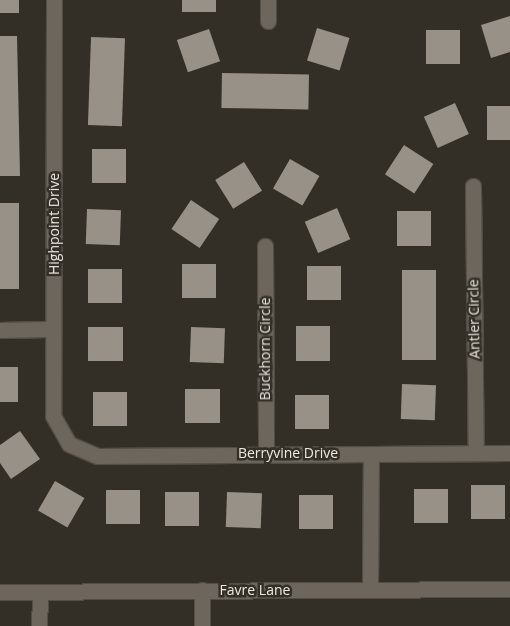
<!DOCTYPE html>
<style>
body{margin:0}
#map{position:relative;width:510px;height:626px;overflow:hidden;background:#342f26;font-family:"Open Sans",sans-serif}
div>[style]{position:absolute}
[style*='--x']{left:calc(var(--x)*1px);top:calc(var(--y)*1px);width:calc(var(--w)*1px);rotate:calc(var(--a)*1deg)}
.building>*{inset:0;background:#979187;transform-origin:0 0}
.roads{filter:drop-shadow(1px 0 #524d46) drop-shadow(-1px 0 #524d46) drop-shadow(0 1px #524d46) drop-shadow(0 -1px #524d46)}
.minor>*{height:15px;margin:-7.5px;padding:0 7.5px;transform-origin:7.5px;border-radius:7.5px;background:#6c665c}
span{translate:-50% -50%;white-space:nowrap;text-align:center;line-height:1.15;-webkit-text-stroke:5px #342f26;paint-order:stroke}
.street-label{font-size:14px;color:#ebe8e2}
</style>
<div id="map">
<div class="building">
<div style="left:0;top:0;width:19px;height:13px"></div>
<div style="left:182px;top:0;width:34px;height:12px"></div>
<div style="clip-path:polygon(510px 16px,510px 52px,491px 58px,481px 25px)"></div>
<div style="left:317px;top:28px;width:34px;height:34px;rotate:17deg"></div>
<div style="left:209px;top:29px;width:34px;height:34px;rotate:71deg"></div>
<div style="left:426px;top:30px;width:34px;height:34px"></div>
<div style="clip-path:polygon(0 36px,17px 36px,20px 176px,0 176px)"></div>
<div style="left:91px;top:37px;width:34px;height:88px;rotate:2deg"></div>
<div style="left:222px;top:73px;width:87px;height:35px;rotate:1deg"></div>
<div style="left:455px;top:103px;width:34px;height:34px;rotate:66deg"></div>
<div style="left:487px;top:106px;width:23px;height:34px"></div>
<div style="left:404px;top:145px;width:35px;height:35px;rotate:33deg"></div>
<div style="left:92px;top:149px;width:34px;height:34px"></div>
<div style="left:290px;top:159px;width:34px;height:34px;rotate:30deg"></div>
<div style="left:244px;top:162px;width:34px;height:34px;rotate:58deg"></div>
<div style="left:191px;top:200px;width:34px;height:35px;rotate:34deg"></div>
<div style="left:0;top:203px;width:19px;height:86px"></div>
<div style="left:337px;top:208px;width:34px;height:35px;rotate:67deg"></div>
<div style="left:87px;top:209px;width:34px;height:35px;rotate:2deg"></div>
<div style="left:397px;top:211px;width:34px;height:35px"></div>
<div style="left:182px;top:264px;width:34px;height:34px"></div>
<div style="left:307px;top:266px;width:34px;height:34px"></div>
<div style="left:88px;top:269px;width:34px;height:34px"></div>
<div style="left:402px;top:270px;width:34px;height:90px"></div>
<div style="left:296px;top:326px;width:34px;height:35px"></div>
<div style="left:88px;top:327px;width:35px;height:34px"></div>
<div style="left:191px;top:327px;width:34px;height:35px;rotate:2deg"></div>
<div style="left:0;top:367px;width:18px;height:35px"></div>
<div style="left:402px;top:384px;width:34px;height:35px;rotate:2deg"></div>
<div style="left:185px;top:389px;width:35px;height:34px"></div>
<div style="left:93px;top:392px;width:34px;height:34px"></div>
<div style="left:295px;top:395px;width:34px;height:34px"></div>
<div style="clip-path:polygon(20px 431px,40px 459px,11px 479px,0 463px,0 445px)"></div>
<div style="left:55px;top:481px;width:34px;height:34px;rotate:30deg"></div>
<div style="left:471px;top:485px;width:34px;height:34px"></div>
<div style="left:414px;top:489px;width:34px;height:34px"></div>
<div style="left:106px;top:490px;width:34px;height:34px"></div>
<div style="left:165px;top:492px;width:34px;height:34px"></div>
<div style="left:227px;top:492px;width:35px;height:35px;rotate:2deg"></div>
<div style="left:299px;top:495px;width:34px;height:34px"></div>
</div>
<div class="roads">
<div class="minor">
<div style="--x:54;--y:0;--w:416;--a:90.1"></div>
<div style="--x:53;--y:416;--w:32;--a:60"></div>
<div style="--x:69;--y:444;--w:30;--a:23"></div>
<div style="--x:97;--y:456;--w:413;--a:-0.4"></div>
<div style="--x:268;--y:21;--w:21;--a:-90"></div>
<div style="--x:473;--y:186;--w:266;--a:89.4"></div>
<div style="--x:265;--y:246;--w:206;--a:89.7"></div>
<div style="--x:0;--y:330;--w:53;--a:-1.1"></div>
<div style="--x:370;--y:589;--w:135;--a:-89.6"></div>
<div style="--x:202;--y:590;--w:36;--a:90"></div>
<div style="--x:0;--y:592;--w:510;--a:-0.34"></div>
<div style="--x:39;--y:626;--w:34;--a:-88"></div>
</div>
</div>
<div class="street-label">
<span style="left:54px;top:224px;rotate:-90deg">Highpoint Drive</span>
<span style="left:474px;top:319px;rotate:-91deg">Antler Circle</span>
<span style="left:265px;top:349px;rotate:-90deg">Buckhorn Circle</span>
<span style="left:288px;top:453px">Berryvine Drive</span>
<span style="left:255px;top:590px">Favre Lane</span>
</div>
</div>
